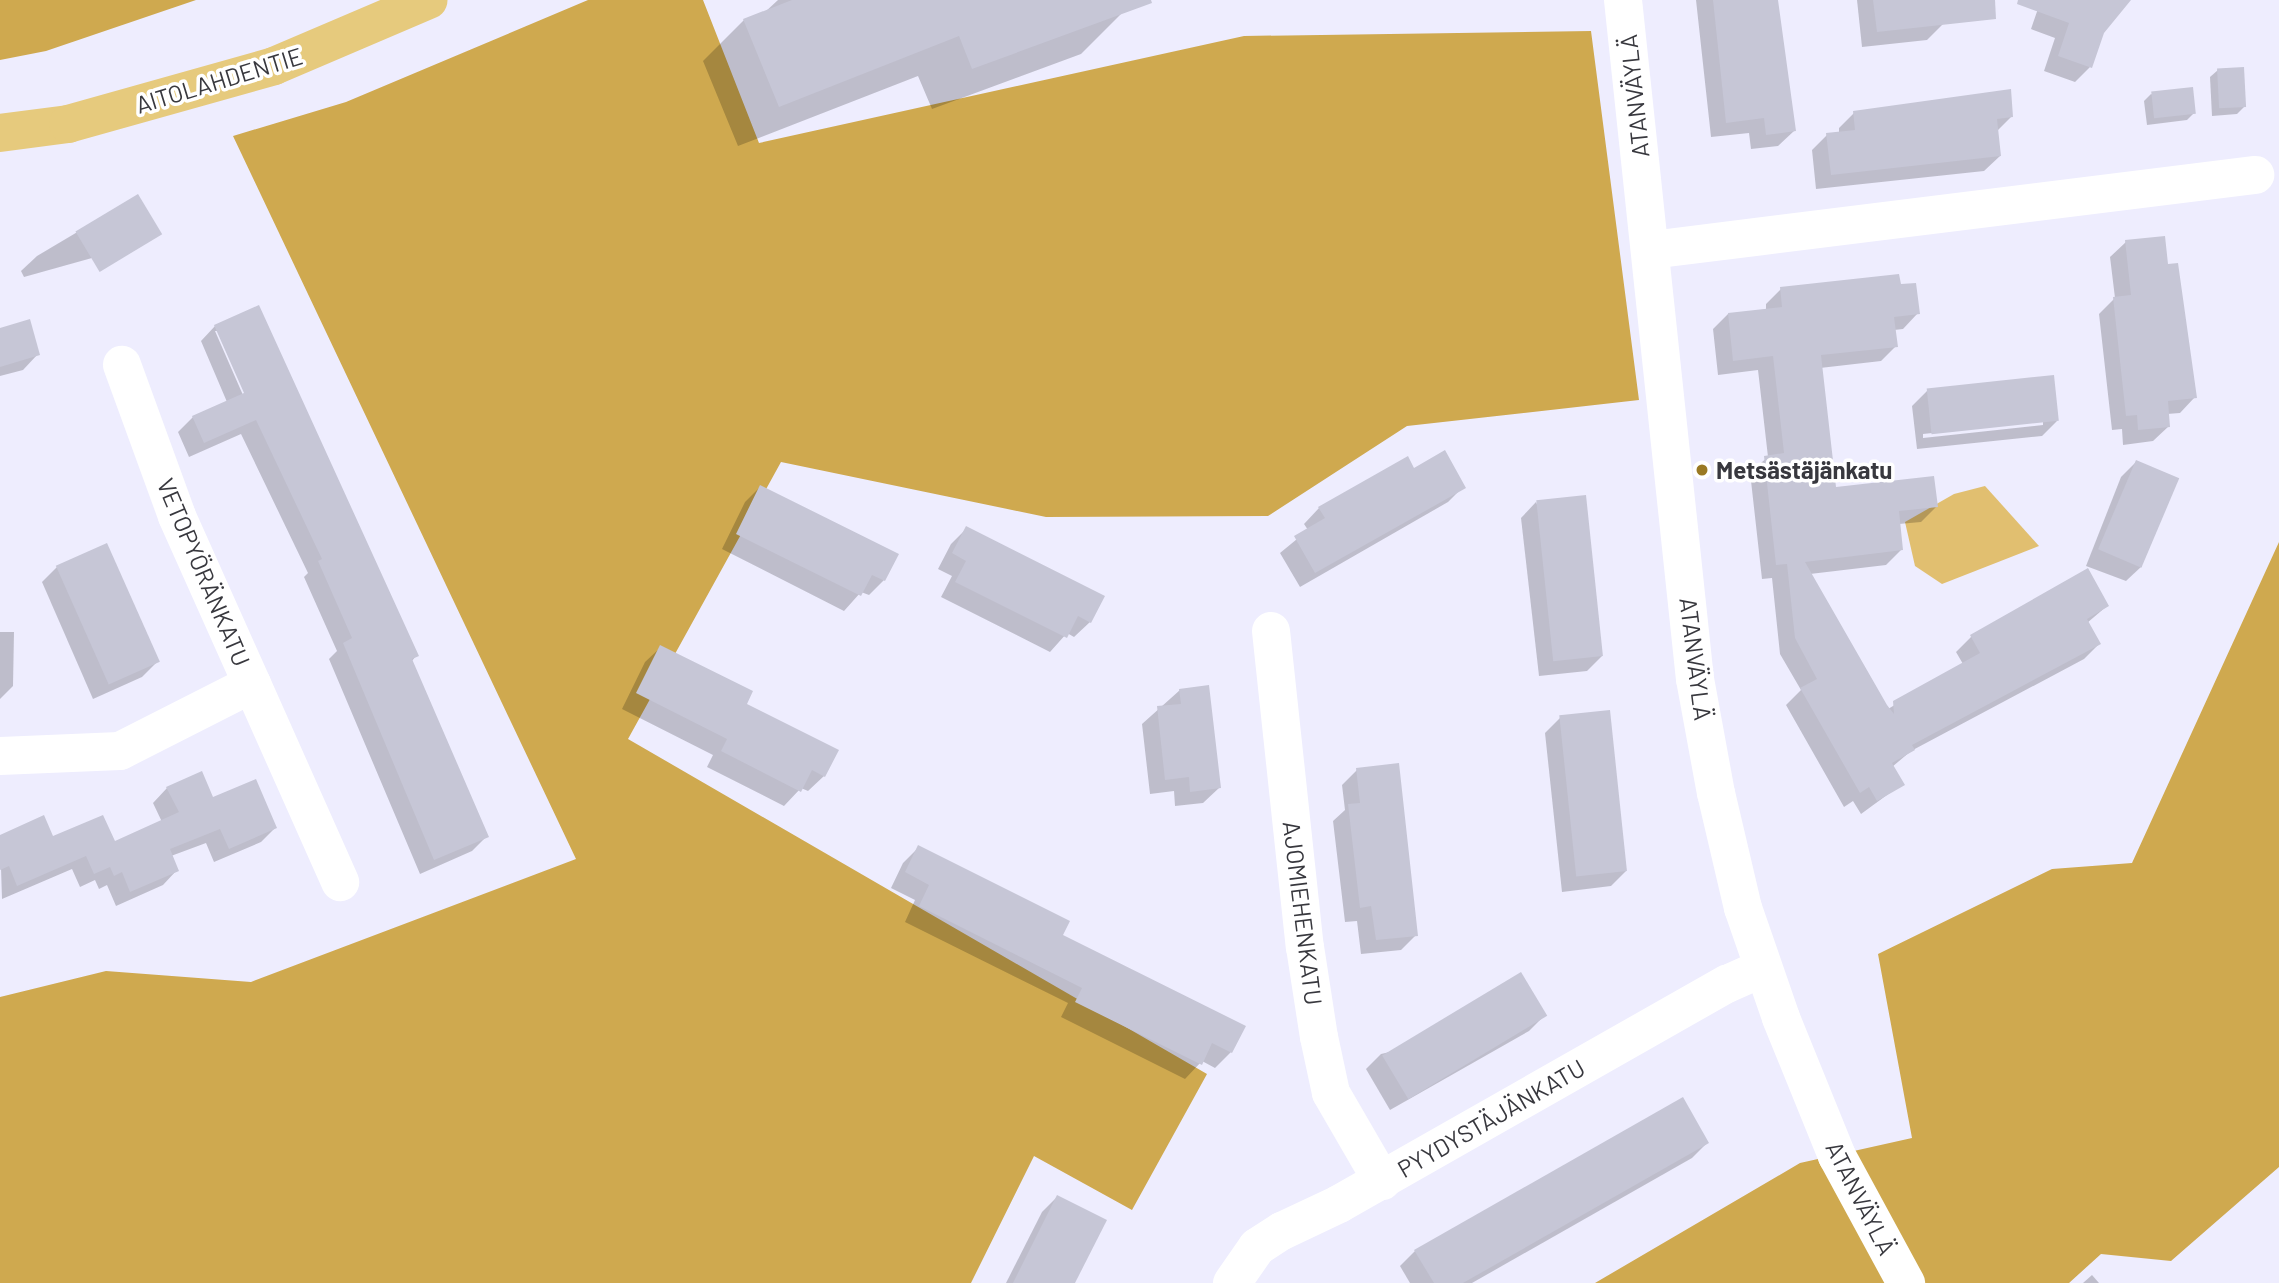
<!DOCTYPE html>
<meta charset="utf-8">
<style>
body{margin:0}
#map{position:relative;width:2279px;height:1283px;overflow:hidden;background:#eeedfe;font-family:Barlow,sans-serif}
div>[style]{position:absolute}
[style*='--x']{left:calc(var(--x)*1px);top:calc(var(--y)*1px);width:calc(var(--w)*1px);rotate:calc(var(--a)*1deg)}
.green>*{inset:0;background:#e1bf70}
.forest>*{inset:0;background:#cfa94f}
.shadow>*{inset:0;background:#0003}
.building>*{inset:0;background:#c6c6d6;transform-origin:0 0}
.minor>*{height:38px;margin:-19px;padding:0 19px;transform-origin:19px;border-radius:19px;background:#fff}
.major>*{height:38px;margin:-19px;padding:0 19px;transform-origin:19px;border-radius:19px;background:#e6ca7d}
.dots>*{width:19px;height:19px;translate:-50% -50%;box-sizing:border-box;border:4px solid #fff;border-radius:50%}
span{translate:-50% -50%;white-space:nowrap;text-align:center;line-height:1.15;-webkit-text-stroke:7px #fff;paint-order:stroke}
.street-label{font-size:24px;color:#38383e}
.poi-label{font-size:24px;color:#38383e;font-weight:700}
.left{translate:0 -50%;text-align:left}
</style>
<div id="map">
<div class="green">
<div style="clip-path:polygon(1985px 486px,2039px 546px,1942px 584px,1915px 566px,1905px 522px,1954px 494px)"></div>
</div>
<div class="forest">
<div style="clip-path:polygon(0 0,196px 0,46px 51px,0 60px)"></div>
<div style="clip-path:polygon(588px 0,703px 0,759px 143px,1244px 36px,1591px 31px,1639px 400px,1407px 426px,1268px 516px,1046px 517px,781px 462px,628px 739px,1207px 1074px,1132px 1210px,1034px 1156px,971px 1283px,0 1283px,0 997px,106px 971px,251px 982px,576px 859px,233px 136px,346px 102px)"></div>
<div style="clip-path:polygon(2279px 542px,2279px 1167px,2171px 1261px,2101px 1254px,2069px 1283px,1595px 1283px,1800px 1163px,1912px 1138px,1878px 954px,2052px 869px,2132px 863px)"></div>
</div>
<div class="shadow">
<div style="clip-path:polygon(778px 0,1116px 0,1122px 13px,1081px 54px,932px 109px,918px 76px,738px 146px,703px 61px,744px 20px,765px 12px)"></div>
<div style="clip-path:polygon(1696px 0,1777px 0,1794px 131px,1778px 146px,1751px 149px,1749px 133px,1711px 137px)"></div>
<div style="clip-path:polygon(1857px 0,1940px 0,1943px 24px,1927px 40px,1862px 47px)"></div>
<div style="clip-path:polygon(2041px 0,2127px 0,2102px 32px,2090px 67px,2075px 82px,2044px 71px,2055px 38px,2031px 29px)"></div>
<div style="clip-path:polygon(2218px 70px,2245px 106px,2237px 114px,2212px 116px,2210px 77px)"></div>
<div style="clip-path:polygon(2151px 94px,2194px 113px,2187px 120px,2147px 125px,2144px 101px)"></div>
<div style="clip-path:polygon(1854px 113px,2011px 117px,1997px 131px,2000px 156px,1984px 171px,1816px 189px,1812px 150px,1827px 135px,1839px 134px,1839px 128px)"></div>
<div style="clip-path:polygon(138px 196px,142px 244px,24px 277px,21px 271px,37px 256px)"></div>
<div style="clip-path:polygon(2126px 242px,2167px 266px,2195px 397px,2180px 413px,2167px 414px,2169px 426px,2153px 441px,2123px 445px,2122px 429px,2112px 430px,2099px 314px,2115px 298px,2110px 257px)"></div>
<div style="clip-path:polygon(1899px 286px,1918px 313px,1903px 329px,1894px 330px,1896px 346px,1881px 361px,1820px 368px,1834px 489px,1936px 507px,1921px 522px,1899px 524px,1902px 549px,1886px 565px,1810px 574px,1888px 709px,1963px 664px,1956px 652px,1971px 637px,2107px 606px,2087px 623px,2099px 644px,2084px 659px,1911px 751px,1892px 767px,1902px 784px,1861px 814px,1853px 801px,1844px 807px,1786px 705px,1801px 690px,1780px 654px,1772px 578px,1762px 579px,1750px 472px,1768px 457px,1758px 370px,1718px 375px,1713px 329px,1728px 314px,1766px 310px,1766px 304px,1781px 289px)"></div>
<div style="clip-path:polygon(evenodd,258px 307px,417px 655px,411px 662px,487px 836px,472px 851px,420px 874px,329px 659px,337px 651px,304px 577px,308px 573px,241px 434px,189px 457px,178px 432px,193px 417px,227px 402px,201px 341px,215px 326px,258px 307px,215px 331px,219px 331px,249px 400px,246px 402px,215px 331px)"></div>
<div style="clip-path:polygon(0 330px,38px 354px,23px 370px,0 376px)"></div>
<div style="clip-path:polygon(evenodd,1927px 391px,2057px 421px,2042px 436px,1917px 449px,1912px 406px,1927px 391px,2043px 421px,2043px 425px,1923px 438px,1923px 434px,2043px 421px)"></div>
<div style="clip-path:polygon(2136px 462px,2142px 566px,2126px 581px,2086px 566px,2121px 477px)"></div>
<div style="clip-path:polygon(1414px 470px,1463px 487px,1448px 502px,1300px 587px,1280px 553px,1308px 530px,1304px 524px,1319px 508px)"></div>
<div style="clip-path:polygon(760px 487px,884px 580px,869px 595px,861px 592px,844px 611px,722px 549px,745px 502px)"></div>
<div style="clip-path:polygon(1536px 502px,1602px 656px,1587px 671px,1539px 676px,1521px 518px)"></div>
<div style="clip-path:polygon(966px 529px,1090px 622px,1074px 637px,1067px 633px,1050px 652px,941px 597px,952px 576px,938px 569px,951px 544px)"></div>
<div style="clip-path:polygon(57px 567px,157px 662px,142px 677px,93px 699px,42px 582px)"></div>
<div style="clip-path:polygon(0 632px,14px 632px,13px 686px,0 699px)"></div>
<div style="clip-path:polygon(661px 647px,745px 704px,824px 776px,808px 791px,801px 788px,784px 806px,707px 767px,713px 755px,622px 709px,645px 662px)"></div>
<div style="clip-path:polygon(1180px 690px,1219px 788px,1203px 803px,1175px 806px,1174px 791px,1150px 794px,1142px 724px)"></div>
<div style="clip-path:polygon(1560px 718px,1626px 871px,1611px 886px,1562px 892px,1545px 733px)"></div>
<div style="clip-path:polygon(1357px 770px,1416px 935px,1401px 950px,1361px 954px,1357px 921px,1345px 922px,1333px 821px,1345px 810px,1342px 785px)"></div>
<div style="clip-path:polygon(167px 788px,212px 800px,275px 828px,261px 842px,214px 862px,206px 843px,171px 856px,177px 870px,163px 885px,116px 906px,107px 885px,99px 889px,95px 880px,80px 887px,72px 869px,2px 899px,0 837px,114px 843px,162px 822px,153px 803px)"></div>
<div style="clip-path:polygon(918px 848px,1060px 935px,1244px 1027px,1231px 1052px,1215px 1068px,1202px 1061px,1185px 1079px,1061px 1017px,1068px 1003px,905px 922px,915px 900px,891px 888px,903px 863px)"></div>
<div style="clip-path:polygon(1544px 1016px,1529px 1031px,1390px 1110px,1366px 1069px,1381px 1054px)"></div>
<div style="clip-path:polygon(1707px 1143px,1692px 1158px,1472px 1283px,1410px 1283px,1400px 1266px,1415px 1251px)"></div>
<div style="clip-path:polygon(1057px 1197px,1073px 1283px,1006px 1283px,1042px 1212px)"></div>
<div style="clip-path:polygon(2092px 1275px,2099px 1283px,2083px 1283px)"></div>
</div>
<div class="building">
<div style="clip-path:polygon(792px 0,1151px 0,1152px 3px,972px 69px,959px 36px,779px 107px,743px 19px)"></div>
<div style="clip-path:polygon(1713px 0,1778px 0,1796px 131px,1766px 135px,1764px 118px,1726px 123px)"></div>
<div style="clip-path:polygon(1873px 0,1995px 0,1996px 19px,1877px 32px)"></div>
<div style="clip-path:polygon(2018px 0,2131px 0,2104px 33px,2092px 68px,2058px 56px,2069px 23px,2017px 4px)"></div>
<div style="left:2244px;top:67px;width:40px;height:27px;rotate:87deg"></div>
<div style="left:2193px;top:87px;width:27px;height:42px;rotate:84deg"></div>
<div style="clip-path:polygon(2011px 89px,2013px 117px,1997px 119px,2001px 156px,1831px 175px,1826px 133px,1855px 130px,1853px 111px)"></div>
<div style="left:138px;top:194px;width:47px;height:73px;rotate:59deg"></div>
<div style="clip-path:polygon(2165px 236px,2168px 264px,2178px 263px,2197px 398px,2168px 401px,2170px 427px,2138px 430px,2137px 415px,2126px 416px,2113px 297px,2131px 295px,2125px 240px)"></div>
<div style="clip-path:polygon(1899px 274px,1901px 284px,1916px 283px,1920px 314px,1894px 317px,1898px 347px,1821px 355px,1836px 487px,1934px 476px,1938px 507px,1899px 511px,1903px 550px,1805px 562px,1887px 705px,1894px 714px,1893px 701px,1980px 653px,1970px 635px,2088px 568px,2109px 606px,2087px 619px,2101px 644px,1912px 745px,1915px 750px,1892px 763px,1905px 785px,1877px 801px,1869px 787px,1860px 793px,1800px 688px,1817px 679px,1795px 638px,1787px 564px,1776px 565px,1764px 456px,1784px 453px,1773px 356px,1733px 361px,1728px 313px,1782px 307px,1780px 287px)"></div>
<div style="clip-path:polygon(259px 305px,419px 656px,412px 659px,489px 837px,434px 860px,343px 643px,352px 638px,318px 561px,322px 559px,256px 420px,204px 443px,192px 416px,244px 393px,214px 325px)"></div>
<div style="clip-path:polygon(30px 319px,40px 355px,0 367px,0 328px)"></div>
<div style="left:2054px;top:375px;width:46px;height:128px;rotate:84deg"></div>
<div style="clip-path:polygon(1445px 450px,1466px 488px,1315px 573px,1294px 536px,1325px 518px,1318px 507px,1408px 456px,1414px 468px)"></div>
<div style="left:2136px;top:460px;width:47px;height:97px;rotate:23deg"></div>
<div style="clip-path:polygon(760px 485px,899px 554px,885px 581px,872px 575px,861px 596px,736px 534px)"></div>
<div style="left:1586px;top:495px;width:162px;height:50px;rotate:84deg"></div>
<div style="clip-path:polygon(966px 526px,1105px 596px,1091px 623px,1078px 616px,1067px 638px,955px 582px,966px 561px,952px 553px)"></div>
<div style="left:107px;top:543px;width:130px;height:56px;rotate:66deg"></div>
<div style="clip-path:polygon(660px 645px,753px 691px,747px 704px,839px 750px,825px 777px,812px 770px,801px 792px,721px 751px,727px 739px,636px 693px)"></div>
<div style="clip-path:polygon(1209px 685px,1221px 788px,1190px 792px,1189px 777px,1165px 780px,1157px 706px,1181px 704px,1179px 689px)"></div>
<div style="left:1610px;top:710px;width:162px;height:51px;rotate:84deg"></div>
<div style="clip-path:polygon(1399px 763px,1418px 936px,1376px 940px,1371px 906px,1360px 908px,1348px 804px,1360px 803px,1356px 768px)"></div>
<div style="clip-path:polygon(202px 771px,213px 797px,256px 779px,277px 828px,229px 849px,220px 829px,170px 849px,179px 871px,130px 892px,122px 872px,114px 876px,110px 867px,94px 874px,86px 856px,17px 886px,9px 866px,0 870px,0 835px,44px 815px,53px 836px,103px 815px,115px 841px,179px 812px,166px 787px)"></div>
<div style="clip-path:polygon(918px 845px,1070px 921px,1063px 935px,1246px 1026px,1232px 1053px,1212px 1043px,1202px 1065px,1075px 1002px,1082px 988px,919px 906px,929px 885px,905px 872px)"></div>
<div style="left:1521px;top:972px;width:51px;height:162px;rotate:59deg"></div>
<div style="clip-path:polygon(1683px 1097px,1709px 1143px,1463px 1283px,1434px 1283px,1414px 1250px)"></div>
<div style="clip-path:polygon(1057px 1195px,1107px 1220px,1075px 1283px,1013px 1283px)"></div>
</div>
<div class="minor">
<div style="--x:1623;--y:0;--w:683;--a:83.95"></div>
<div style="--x:1695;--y:679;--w:116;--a:79.6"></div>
<div style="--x:1716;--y:793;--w:118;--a:76.8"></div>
<div style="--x:1743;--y:908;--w:116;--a:70.9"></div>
<div style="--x:1781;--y:1018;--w:149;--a:67.9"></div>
<div style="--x:1837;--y:1156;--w:145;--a:61.5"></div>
<div style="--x:1651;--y:250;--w:609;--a:-7.08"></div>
<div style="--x:1271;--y:631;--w:318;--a:83.9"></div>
<div style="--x:1305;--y:947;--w:91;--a:81.2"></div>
<div style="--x:1319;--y:1037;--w:57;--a:77.9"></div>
<div style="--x:1331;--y:1093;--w:102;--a:59.9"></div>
<div style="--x:252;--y:684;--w:217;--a:66"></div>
<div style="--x:0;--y:756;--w:120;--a:-2.4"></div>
<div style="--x:120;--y:751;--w:148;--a:-26.9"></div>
<div style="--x:252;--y:684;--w:184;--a:-114.1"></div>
<div style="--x:177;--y:516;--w:161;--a:-110"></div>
<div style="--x:1232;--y:1283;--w:44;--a:-55.2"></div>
<div style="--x:1257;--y:1247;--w:30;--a:-33"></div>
<div style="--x:1282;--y:1231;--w:63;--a:-25.3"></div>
<div style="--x:1339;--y:1204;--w:446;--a:-29.6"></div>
<div style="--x:1727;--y:984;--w:39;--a:-24"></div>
</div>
<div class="major">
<div style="--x:0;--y:133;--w:69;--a:-7.5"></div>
<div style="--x:68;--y:124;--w:214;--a:-15.7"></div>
<div style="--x:274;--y:66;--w:168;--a:-23.1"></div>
</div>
<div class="dots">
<div style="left:1702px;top:470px;background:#9a7923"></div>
</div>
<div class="street-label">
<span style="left:219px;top:80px;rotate:-17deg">AITOLAHDENTIE</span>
<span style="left:1634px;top:96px;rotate:-96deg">ATANVÄYLÄ</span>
<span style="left:204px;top:572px;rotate:67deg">VETOPYÖRÄNKATU</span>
<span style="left:1696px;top:659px;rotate:83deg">ATANVÄYLÄ</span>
<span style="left:1303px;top:913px;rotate:83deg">AJOMIEHENKATU</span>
<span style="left:1491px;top:1118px;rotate:-30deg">PYYDYSTÄJÄNKATU</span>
<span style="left:1861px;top:1198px;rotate:63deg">ATANVÄYLÄ</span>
</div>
<div class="poi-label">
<span class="left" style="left:1716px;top:470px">Metsästäjänkatu</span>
</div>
</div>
